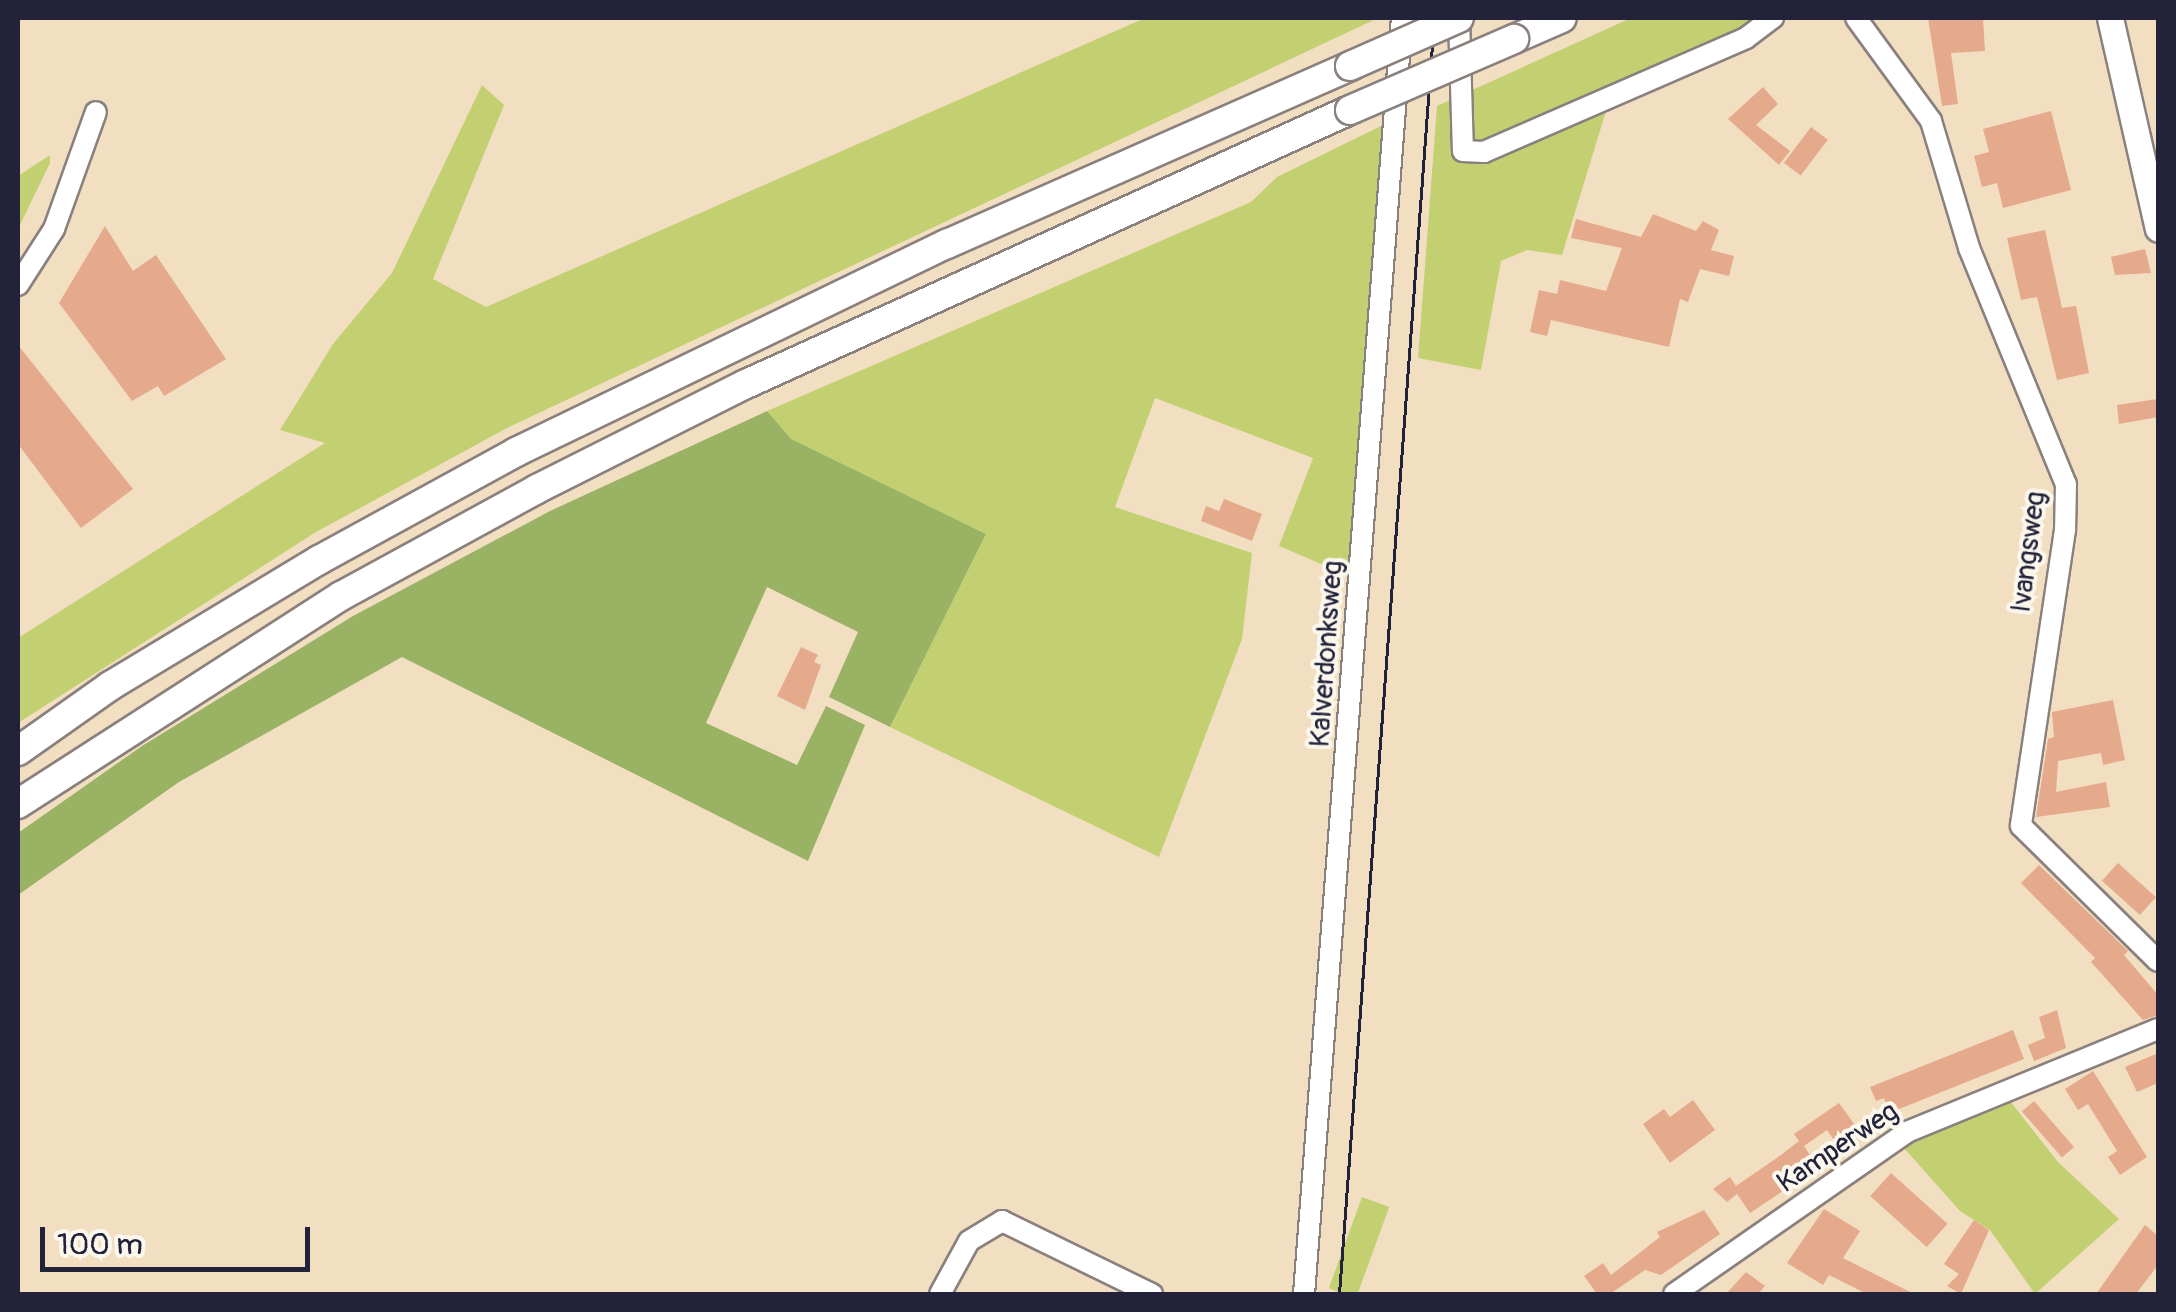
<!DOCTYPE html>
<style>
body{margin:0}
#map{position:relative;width:2176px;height:1312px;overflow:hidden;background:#f2dfc1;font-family:Pangolin,sans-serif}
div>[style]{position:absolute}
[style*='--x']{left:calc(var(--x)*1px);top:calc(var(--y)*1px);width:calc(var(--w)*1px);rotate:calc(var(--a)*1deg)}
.green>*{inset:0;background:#c3d072;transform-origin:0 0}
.forest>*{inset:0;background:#9ab264}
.building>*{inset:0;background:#e5a98b;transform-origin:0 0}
.roads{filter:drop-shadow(2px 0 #8a807e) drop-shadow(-2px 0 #8a807e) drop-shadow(0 2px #8a807e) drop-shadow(0 -2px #8a807e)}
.minor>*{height:20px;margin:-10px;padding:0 10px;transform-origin:10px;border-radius:10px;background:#fff}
.major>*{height:25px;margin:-12.5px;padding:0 12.5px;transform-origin:12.5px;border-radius:12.5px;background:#fff}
.highway>*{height:28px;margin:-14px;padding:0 14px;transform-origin:14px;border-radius:14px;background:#fff}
.tram>*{height:2.5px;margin:-1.25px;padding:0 1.25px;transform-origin:1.25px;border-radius:1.25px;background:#22223b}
.bridges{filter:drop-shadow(2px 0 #8a807e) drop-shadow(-2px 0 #8a807e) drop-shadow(0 2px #8a807e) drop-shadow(0 -2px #8a807e)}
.highway-bridge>*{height:28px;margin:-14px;padding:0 14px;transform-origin:14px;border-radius:14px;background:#fff}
span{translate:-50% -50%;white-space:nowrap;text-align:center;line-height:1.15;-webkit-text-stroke:8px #fbf7ec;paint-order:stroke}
.street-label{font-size:28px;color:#22223b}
.frame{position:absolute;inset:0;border:20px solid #22223b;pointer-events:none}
.scale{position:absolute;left:40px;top:1227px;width:270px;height:45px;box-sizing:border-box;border:5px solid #22223b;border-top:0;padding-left:12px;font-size:30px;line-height:35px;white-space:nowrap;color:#22223b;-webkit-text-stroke:8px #fbf7ec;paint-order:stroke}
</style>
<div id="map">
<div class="green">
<div style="clip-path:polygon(1145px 18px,1378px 18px,507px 428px,316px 532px,18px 723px,18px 638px,325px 443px,280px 430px,333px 344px,392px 273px,482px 85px,504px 105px,433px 279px,486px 307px)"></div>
<div style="clip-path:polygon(1631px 18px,1764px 18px,1745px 32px,1613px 88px,1562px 255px,1527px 250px,1501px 261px,1481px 370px,1418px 358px,1437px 106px)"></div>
<div style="clip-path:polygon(1385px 124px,1351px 567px,1335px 570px,1279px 546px,1313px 458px,1155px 398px,1115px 507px,1252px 553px,1242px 639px,1159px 857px,890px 727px,986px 534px,790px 439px,767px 411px,1251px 202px,1277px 177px)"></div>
<div style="clip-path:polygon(50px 155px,50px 163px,18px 229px,18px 176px)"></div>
<div style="clip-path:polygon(2010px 1101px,2058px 1162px,2119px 1219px,2035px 1294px,1990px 1230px,1960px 1211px,1903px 1147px)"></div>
<div style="left:1362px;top:1197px;width:29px;height:97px;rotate:20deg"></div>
</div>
<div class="forest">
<div style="clip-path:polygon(767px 411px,791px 439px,986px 534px,890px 727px,829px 697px,858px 632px,767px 587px,706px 723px,797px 765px,826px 706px,865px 725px,808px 861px,402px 657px,179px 782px,18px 895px,18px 833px,142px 746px,353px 616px,550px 511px)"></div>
</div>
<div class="building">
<div style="clip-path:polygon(1928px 18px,1983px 19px,1985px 51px,1951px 53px,1958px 104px,1942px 106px)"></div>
<div style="clip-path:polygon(1763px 87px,1778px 104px,1756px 125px,1790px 151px,1779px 165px,1728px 119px)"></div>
<div style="clip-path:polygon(2051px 111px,2071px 190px,2003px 208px,1997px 183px,1982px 187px,1974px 156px,1989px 152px,1983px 129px)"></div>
<div style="left:1811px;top:127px;width:21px;height:45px;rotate:37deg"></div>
<div style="clip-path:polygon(1653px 214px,1696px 231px,1703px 221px,1719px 230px,1711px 250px,1734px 256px,1729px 276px,1700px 269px,1688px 302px,1680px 299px,1669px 347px,1551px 320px,1547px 336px,1530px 332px,1539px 290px,1557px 294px,1560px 280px,1606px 291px,1622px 248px,1571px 238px,1576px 219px,1641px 237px)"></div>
<div style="clip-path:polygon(105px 226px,133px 271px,156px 255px,226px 359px,164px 396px,158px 386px,132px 401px,59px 303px)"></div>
<div style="clip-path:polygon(2045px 230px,2062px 308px,2076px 306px,2089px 373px,2057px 380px,2037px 297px,2021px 300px,2007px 238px)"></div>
<div style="clip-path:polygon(2145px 249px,2151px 273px,2115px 275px,2111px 257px)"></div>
<div style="clip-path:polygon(18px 345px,133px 489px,81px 528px,18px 444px)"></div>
<div style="clip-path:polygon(2158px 399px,2158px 417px,2119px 424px,2117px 405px)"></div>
<div style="clip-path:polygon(1224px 499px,1262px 514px,1252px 541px,1201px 521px,1206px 506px,1219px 511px)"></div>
<div style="clip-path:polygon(801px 647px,818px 655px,814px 662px,821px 665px,805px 710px,777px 696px)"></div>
<div style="clip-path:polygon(2113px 700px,2125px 760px,2103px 765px,2101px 753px,2058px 761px,2056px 792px,2106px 782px,2110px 807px,2036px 817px,2048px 739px,2054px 737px,2052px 712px)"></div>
<div style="left:2118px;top:863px;width:51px;height:24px;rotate:42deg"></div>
<div style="clip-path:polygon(2039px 865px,2128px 951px,2124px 955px,2158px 995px,2158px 1015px,2143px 1020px,2091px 962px,2095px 958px,2021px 883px)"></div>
<div style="clip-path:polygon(2057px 1010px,2066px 1048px,2034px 1061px,2028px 1045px,2045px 1038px,2039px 1017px)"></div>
<div style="clip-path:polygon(2013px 1030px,2024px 1059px,1889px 1113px,1884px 1098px,1876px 1101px,1870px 1087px)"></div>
<div style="clip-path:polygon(2158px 1053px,2158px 1083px,2137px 1092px,2125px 1067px)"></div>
<div style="clip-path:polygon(2093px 1071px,2147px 1157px,2120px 1175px,2108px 1157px,2117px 1151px,2088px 1104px,2078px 1110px,2065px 1089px)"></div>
<div style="clip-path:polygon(1693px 1100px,1715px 1130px,1670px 1163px,1643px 1124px,1664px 1109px,1670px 1117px)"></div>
<div style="left:2034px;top:1101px;width:61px;height:16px;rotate:49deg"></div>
<div style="clip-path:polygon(1839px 1103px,1857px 1128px,1836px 1143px,1827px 1130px,1804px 1146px,1816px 1164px,1780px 1193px,1750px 1213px,1737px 1194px,1727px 1202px,1713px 1189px,1730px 1177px,1736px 1186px,1781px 1155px,1799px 1141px,1794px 1134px)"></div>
<div style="left:1891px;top:1173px;width:76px;height:31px;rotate:42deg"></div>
<div style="clip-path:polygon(1824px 1209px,1860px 1231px,1843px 1258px,1914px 1294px,1867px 1294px,1829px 1275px,1823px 1285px,1787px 1263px)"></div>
<div style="clip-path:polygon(1704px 1210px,1720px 1234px,1661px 1275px,1645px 1270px,1610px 1294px,1597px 1294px,1584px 1276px,1603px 1263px,1611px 1275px,1660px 1237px,1657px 1232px)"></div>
<div style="clip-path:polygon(1974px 1220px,1989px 1230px,1961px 1294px,1947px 1286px,1959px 1274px,1944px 1264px)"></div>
<div style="clip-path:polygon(2145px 1225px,2158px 1236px,2158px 1265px,2136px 1294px,2096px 1294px)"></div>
<div style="clip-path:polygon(1746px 1272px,1765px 1286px,1758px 1294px,1726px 1294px)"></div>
</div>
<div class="roads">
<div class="minor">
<div style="--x:1459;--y:18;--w:133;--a:88.3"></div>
<div style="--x:1463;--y:151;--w:21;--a:3"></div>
<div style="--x:1484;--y:152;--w:286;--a:-23.5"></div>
<div style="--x:1746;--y:38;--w:34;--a:-37"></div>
<div style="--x:1856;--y:18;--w:127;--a:53.9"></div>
<div style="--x:1931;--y:121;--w:133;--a:73.3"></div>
<div style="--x:1969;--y:248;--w:255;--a:67.7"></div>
<div style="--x:2066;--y:484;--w:46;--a:91.2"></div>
<div style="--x:2065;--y:530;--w:299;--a:98.5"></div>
<div style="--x:2021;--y:826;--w:192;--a:44.6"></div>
<div style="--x:18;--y:285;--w:67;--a:-57.3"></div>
<div style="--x:54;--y:229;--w:124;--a:-70.3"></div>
<div style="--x:940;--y:1294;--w:60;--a:-61.3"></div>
<div style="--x:969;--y:1241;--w:39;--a:-31"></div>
<div style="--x:1002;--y:1221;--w:167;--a:26"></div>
<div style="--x:1304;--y:1294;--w:1280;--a:-85.61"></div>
<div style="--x:1674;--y:1294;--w:284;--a:-34.8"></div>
<div style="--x:1907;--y:1132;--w:271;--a:-22.3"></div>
</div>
<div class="major">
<div style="--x:2110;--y:18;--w:216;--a:77.2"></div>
</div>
<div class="highway">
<div style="--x:1514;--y:39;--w:52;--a:-23.6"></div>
<div style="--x:18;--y:751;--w:113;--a:-35.2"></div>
<div style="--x:110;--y:686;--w:244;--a:-31.1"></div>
<div style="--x:319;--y:560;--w:225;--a:-28.7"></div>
<div style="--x:516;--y:452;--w:479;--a:-25.8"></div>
<div style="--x:947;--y:244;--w:441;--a:-23.8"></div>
<div style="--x:18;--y:804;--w:384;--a:-32.8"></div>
<div style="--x:341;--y:596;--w:223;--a:-28.6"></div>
<div style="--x:537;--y:489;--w:234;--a:-26.7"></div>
<div style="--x:746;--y:384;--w:663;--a:-24.4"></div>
</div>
</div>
<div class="tram">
<div style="--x:1339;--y:1294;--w:1280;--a:-85.74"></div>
</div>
<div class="bridges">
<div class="highway-bridge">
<div style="--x:1350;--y:66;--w:119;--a:-23.8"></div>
<div style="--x:1350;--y:110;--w:179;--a:-23.4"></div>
</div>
</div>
<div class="street-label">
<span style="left:2029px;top:552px;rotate:-83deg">Ivangsweg</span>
<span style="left:1327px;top:654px;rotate:-86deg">Kalverdonksweg</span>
<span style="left:1838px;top:1148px;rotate:-34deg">Kamperweg</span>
</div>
<div class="frame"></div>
<div class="scale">100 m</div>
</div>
